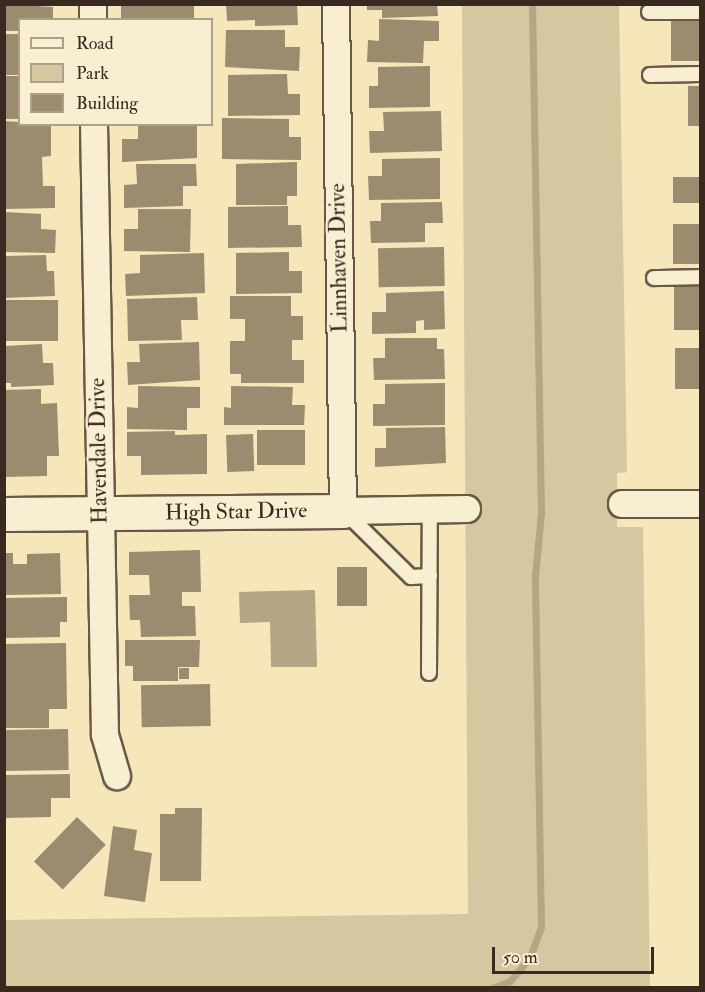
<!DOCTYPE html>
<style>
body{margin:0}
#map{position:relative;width:705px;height:992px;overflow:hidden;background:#f5e7b9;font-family:"IM FELL Double Pica",serif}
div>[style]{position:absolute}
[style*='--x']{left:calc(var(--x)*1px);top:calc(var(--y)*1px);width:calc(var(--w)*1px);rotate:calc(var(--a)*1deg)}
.green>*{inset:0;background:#d5c79f}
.water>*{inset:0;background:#b5a685}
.stream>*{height:7px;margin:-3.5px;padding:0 3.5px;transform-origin:3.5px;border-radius:3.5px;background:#b5a685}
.building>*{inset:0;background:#9b8c6f;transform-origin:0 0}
.roads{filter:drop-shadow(2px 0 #695846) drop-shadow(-2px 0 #695846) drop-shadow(0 2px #695846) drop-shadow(0 -2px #695846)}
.lane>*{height:14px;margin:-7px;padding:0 7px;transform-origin:7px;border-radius:7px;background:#f8efd2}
.street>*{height:26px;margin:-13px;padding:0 13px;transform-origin:13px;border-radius:13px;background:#f8efd2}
.secondary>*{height:33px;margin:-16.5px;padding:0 16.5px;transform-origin:16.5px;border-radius:16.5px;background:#f8efd2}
span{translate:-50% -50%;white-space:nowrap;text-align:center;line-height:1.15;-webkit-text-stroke:4.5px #f8efd2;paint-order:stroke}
.street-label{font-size:22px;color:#3a291f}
.frame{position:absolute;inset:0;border:6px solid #3a291f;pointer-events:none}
.legend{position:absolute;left:18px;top:18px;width:195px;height:108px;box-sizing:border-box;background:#f8efd2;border:2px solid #aca08a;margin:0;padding:8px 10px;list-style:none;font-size:18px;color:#3a291f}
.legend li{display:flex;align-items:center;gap:12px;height:30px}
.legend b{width:30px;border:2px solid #aca08a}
.scale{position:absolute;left:492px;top:947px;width:162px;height:27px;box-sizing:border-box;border:3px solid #3a291f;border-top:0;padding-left:8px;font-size:18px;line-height:21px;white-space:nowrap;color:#3a291f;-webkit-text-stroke:4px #f8efd2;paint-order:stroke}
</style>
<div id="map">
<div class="green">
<div style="clip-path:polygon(462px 5px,619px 5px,627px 472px,617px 473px,617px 527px,643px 527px,650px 987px,5px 987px,4px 920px,468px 914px)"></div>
</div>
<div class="water">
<div style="clip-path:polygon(315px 590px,317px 667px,271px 667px,270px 622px,240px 623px,239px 592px)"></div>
</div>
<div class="stream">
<div style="--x:492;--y:988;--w:19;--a:-21"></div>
<div style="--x:510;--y:981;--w:31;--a:-50"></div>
<div style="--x:530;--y:957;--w:32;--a:-70"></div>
<div style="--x:541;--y:927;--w:351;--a:-91"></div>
<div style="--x:535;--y:576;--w:63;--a:-84.6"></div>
<div style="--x:541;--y:513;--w:509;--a:-91.01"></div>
</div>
<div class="building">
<div style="clip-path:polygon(4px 4px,53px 7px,53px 20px,20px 20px,20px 31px,4px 31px)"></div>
<div style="clip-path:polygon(135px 4px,194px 4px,194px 20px,121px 20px,121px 5px)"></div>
<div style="clip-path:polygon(226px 4px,297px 4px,298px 25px,255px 26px,255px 20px,227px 21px)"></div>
<div style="clip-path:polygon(367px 4px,437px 4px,438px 16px,382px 18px,382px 10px,367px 10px)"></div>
<div style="clip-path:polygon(379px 19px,439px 21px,439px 41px,424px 41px,423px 63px,367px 62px,368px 40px,379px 41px)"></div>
<div style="left:671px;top:20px;width:29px;height:41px"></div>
<div style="clip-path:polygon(226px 30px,285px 30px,285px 47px,300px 47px,299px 71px,225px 67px)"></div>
<div style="left:4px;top:34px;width:16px;height:41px"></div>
<div style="clip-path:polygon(430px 66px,430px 107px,369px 108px,369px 86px,378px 86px,378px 67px)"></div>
<div style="clip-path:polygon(287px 74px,288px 94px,300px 94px,300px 115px,228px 116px,228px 75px)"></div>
<div style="left:20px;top:76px;width:43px;height:15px;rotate:90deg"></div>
<div style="left:688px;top:86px;width:12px;height:40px"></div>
<div style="clip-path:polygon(441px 111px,442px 151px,370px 153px,369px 131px,384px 131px,383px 112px)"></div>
<div style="clip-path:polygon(222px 118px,289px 119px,289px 137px,301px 137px,301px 160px,222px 159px)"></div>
<div style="clip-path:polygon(4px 121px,51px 124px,51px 156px,42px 157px,43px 186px,55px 186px,55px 208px,4px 209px)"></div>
<div style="clip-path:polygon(138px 124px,197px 124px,197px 158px,122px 162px,122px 139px,138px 139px)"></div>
<div style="clip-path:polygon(440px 158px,440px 199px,369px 200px,368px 176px,382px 176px,382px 159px)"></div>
<div style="clip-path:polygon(297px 162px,297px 196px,287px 196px,287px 205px,236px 205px,236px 164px)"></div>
<div style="clip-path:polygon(136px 164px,196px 164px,197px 186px,183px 186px,183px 206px,124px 208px,124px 185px,137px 184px)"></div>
<div style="left:673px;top:177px;width:27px;height:26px"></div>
<div style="clip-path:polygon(442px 202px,443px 223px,425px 223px,425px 242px,371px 243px,370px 221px,381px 221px,381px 203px)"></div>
<div style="clip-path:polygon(288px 206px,288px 225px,301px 225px,302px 247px,228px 248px,228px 207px)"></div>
<div style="clip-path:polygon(138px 209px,191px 209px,190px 252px,124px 251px,124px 229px,138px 229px)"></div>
<div style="clip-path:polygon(4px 212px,41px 214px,41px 229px,56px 230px,55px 253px,4px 252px)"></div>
<div style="left:673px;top:224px;width:27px;height:40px"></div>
<div style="left:444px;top:247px;width:39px;height:66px;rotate:89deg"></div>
<div style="clip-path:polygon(289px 252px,289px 271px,302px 271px,302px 293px,236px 294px,236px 253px)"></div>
<div style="clip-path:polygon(204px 253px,205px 293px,126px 296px,125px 274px,140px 273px,140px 255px)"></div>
<div style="clip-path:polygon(46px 255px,47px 271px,54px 271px,55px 296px,4px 298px,4px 256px)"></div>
<div style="left:674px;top:286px;width:26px;height:44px"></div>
<div style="clip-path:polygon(444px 291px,445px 329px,424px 330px,424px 320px,416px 321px,416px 333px,372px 334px,372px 312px,386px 312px,386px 293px)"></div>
<div style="clip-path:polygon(230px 296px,291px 296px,291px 316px,303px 316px,303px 340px,292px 340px,292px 360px,304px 360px,304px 383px,241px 383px,241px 374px,230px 374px,230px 341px,245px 341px,245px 319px,230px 319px)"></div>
<div style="clip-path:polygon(197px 297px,198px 320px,181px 320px,182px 340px,128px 341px,127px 299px)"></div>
<div style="left:58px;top:300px;width:41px;height:53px;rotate:90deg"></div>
<div style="clip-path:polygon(385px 338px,437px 338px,437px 349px,444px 349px,445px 379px,374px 380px,373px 358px,385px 358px)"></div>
<div style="clip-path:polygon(199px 342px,200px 380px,128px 385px,127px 362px,140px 362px,139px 344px)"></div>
<div style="clip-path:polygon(42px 344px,43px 363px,53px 363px,54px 385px,11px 387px,11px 383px,4px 383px,4px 346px)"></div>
<div style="left:675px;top:348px;width:25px;height:41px"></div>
<div style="clip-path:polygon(445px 383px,445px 425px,373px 426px,373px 404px,385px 404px,385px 384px)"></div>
<div style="clip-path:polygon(138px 386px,200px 387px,200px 408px,187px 408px,187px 430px,127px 429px,127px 407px,138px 408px)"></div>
<div style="clip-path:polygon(231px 386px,293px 387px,292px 405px,305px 405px,304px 425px,224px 425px,224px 407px,231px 408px)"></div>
<div style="clip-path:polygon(41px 389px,41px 404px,57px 403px,59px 456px,47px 456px,47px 476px,4px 477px,4px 390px)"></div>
<div style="clip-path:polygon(445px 427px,446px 463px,375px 467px,375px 448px,386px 448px,386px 428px)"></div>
<div style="left:257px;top:430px;width:48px;height:35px"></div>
<div style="clip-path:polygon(175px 431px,175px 435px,207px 434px,207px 474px,141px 475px,141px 456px,127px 456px,127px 432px)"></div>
<div style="left:253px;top:434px;width:37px;height:27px;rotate:88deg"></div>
<div style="clip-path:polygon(200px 550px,201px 592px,182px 592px,182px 606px,195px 606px,196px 636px,141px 637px,140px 620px,130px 620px,129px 595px,150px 595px,149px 575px,129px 575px,129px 552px)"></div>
<div style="clip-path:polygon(4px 553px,13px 553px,13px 564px,27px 564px,27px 554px,60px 553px,61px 594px,4px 595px)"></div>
<div style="left:367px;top:567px;width:39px;height:30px;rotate:90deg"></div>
<div style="clip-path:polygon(67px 597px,67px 622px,60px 622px,60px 637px,4px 638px,4px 598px)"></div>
<div style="clip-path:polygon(125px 640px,200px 640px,199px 667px,178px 667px,178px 681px,133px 681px,133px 666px,125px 666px)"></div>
<div style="clip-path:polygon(66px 643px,67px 709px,49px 709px,49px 728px,4px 728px,4px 644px)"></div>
<div style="left:179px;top:668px;width:10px;height:11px"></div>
<div style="left:210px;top:684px;width:42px;height:69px;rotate:89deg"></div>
<div style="left:68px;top:729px;width:41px;height:64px;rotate:89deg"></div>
<div style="clip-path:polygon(70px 774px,70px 798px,51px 798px,51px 817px,5px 818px,5px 775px)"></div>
<div style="clip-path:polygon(175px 808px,202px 808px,201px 881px,160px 881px,160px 814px,175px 814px)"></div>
<div style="left:77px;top:817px;width:40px;height:62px;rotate:44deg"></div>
<div style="clip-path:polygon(113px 826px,137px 830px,134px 850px,152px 853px,145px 902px,104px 896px)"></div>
</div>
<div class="roads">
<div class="lane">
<div style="--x:649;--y:12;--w:51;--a:0"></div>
<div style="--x:650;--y:75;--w:50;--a:-1.1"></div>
<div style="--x:654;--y:278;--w:46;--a:-1.2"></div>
<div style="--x:345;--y:512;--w:93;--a:44.6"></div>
<div style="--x:411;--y:577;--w:19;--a:-3"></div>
<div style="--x:429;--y:673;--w:164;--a:-89.7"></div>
</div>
<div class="street">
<div style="--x:93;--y:4;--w:16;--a:90"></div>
<div style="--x:336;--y:4;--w:507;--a:89.21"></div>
<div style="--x:343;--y:511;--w:124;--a:-0.9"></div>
<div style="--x:94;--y:124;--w:611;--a:88.97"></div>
<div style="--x:105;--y:735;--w:43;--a:73.7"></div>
<div style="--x:622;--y:504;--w:78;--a:0"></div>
</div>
<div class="secondary">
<div style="--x:4;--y:514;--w:339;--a:-0.5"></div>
</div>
</div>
<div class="street-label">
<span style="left:339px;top:258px;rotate:-91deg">Linnhaven Drive</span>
<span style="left:99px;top:451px;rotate:-91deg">Havendale Drive</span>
<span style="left:236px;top:512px;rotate:-1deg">High Star Drive</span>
</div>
<div class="frame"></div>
<ul class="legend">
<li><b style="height:8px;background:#f8efd2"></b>Road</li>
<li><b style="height:16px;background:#d5c79f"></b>Park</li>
<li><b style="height:16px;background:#9b8c6f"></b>Building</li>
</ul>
<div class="scale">50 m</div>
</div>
